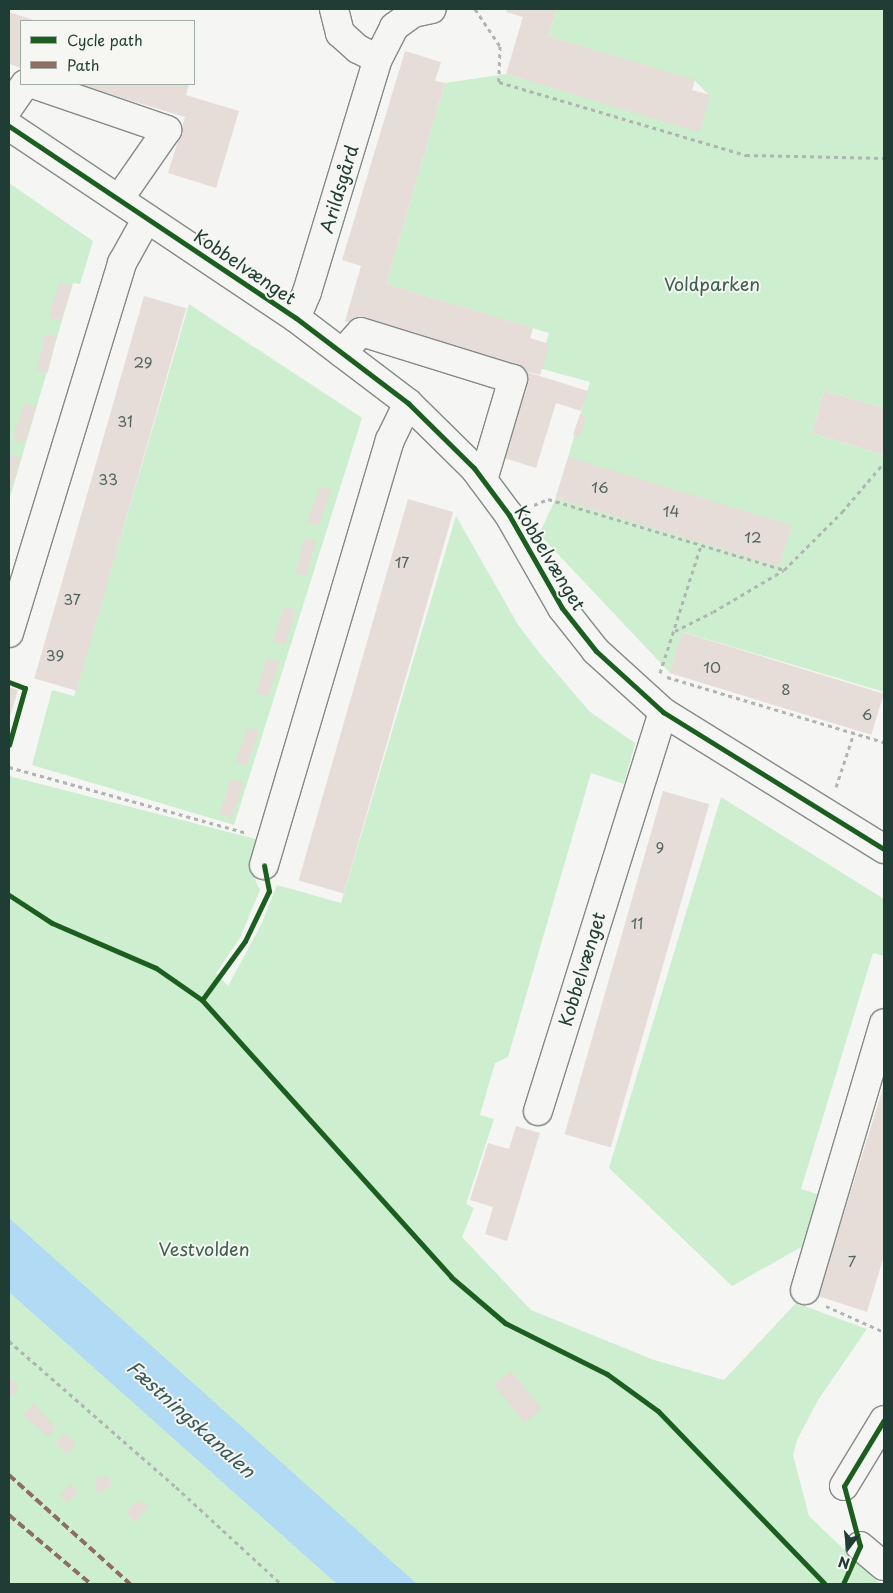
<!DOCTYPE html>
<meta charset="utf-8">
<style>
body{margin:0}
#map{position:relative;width:893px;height:1593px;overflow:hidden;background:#f5f5f3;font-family:"Playpen Sans",sans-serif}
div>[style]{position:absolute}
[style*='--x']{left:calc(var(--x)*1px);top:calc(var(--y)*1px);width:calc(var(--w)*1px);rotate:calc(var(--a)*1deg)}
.green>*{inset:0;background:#cdefcf}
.water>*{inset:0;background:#b1daf4}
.building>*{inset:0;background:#e7ddd8;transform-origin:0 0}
.path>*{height:3px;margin-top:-1.5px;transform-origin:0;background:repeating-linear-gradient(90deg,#b0b4b2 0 4px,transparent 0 8px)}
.roads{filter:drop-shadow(1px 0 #858a88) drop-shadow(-1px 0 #858a88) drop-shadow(0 1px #858a88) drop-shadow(0 -1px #858a88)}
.minor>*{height:28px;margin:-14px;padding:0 14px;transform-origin:14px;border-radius:14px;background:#f5f5f3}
.quiet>*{height:4px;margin-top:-2px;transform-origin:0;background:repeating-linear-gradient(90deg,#8d6e63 0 8px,transparent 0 12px)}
.cycleway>*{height:5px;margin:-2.5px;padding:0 2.5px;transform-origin:2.5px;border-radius:2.5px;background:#1b5e20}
span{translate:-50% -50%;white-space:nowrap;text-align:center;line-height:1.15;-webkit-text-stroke:4px #f6f6f2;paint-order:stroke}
.number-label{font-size:15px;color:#52665e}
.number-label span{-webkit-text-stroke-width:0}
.street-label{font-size:18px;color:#1f3d34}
.park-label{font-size:18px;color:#3b604d}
.water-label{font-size:19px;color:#365a5a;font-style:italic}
.frame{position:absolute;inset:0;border:10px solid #1f3d34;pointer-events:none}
.legend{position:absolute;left:20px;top:20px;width:175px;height:65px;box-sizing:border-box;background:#f6f6f2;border:1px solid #a0aca6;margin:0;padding:6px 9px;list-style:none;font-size:15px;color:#1f3d34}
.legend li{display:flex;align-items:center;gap:10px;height:25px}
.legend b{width:25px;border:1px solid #a0aca6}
.north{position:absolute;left:823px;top:1523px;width:50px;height:50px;-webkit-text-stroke:4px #f6f6f2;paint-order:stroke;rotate:195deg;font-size:14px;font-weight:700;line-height:20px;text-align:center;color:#1f3d34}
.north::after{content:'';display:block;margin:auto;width:18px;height:22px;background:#1f3d34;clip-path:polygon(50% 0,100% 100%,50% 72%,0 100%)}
</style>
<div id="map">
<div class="green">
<div style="clip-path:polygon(557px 9px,884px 9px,884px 408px,824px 391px,812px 433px,884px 455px,884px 692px,683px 632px,670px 673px,539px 534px,556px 498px,779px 565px,568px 457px,590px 382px,539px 368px,549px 333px,386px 284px,445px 83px,506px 74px,699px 130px,710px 96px,695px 81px,548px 36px)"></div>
<div style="clip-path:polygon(9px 183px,93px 241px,80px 284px,73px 283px,9px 501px)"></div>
<div style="clip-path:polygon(189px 304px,362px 418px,234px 825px,32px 765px,52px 690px,74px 696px)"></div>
<div style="clip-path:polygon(456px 516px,517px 623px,537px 650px,589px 711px,635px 743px,624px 784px,591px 773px,508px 1057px,495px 1063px,480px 1115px,494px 1119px,466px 1204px,474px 1208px,462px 1237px,531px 1310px,654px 1360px,724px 1380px,796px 1303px,867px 1329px,818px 1400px,797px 1440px,793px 1455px,809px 1516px,880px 1584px,9px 1584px,9px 776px,264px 841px,252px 873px,260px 890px,240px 938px,216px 973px,228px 986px,261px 925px,277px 885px,341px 903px)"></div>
<div style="clip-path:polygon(721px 797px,884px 899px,884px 956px,873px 953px,801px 1189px,820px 1195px,805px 1245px,732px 1286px,609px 1168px)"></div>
</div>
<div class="water">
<div style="clip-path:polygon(9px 1218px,417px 1584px,337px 1584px,9px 1292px)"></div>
</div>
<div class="building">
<div style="clip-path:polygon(508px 9px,557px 9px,548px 36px,695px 80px,692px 90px,711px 95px,699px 132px,506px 74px,523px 17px,506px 12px)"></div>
<div style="clip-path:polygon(9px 12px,37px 21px,21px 21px,21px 68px,9px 64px)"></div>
<div style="clip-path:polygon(405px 51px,441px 62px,435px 81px,445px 83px,386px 284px,533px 328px,530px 338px,549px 344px,540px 375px,526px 371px,525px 375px,345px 321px,361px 266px,342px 260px)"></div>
<div style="clip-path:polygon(76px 84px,189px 84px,186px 95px,239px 111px,216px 188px,168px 173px,185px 117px)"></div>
<div style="left:60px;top:282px;width:13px;height:37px;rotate:18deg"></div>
<div style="left:144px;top:296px;width:44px;height:398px;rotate:16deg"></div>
<div style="left:45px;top:334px;width:12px;height:37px;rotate:14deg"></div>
<div style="clip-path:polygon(527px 372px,588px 391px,581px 411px,556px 403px,536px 468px,501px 457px)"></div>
<div style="clip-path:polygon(824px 391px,884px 408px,884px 455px,812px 433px)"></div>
<div style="left:24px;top:403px;width:13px;height:38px;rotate:18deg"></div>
<div style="clip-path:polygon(580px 414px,586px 417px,580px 436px,573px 435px)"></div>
<div style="clip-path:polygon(9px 454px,21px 458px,9px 496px)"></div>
<div style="left:568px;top:457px;width:234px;height:43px;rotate:17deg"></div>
<div style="left:320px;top:486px;width:12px;height:38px;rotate:20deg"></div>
<div style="left:408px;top:499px;width:47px;height:397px;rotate:16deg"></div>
<div style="left:304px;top:538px;width:12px;height:36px;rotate:14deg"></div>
<div style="left:284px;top:606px;width:13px;height:37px;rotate:18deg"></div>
<div style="left:682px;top:632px;width:211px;height:43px;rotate:17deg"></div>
<div style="left:267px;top:658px;width:13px;height:36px;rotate:18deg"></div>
<div style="clip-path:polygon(9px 687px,18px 690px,9px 720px)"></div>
<div style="left:248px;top:727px;width:12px;height:37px;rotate:20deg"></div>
<div style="left:231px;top:779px;width:13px;height:37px;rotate:18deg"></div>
<div style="left:663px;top:791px;width:48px;height:357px;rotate:16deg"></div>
<div style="clip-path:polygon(884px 1085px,884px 1256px,867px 1312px,818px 1296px)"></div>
<div style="clip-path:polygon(516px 1126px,540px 1133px,507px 1241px,485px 1234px,493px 1207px,470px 1200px,488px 1143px,509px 1149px)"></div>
<div style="left:511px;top:1371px;width:49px;height:22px;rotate:51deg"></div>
<div style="clip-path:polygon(9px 1377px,19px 1387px,9px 1399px)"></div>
<div style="clip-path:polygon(34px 1403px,56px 1428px,48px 1437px,23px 1415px)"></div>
<div style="left:64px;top:1433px;width:16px;height:14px;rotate:40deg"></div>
<div style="clip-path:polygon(106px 1475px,113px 1483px,103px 1492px,99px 1493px,94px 1488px,97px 1485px,94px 1481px,99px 1476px,102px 1478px)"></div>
<div style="left:70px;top:1484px;width:11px;height:16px;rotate:41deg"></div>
<div style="clip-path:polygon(142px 1500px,149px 1506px,135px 1522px,126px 1513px,137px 1501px,139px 1504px)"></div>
</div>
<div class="path">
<div style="--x:475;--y:9;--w:45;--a:56"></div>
<div style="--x:500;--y:46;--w:36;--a:92"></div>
<div style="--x:499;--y:82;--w:258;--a:16.5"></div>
<div style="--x:746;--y:155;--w:138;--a:1.2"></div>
<div style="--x:534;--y:505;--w:15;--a:-23"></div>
<div style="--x:548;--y:499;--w:246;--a:16.7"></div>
<div style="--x:675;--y:631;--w:42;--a:-26.6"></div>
<div style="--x:713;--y:612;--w:82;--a:-30.6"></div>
<div style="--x:784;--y:570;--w:82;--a:-45"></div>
<div style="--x:842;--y:512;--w:63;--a:-49.5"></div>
<div style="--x:660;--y:673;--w:134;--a:-72.2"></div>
<div style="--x:667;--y:677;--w:227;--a:16.7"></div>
<div style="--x:9;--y:767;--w:247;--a:15.5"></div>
<div style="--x:836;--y:787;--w:57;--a:-71.6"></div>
<div style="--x:826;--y:1306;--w:64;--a:24.1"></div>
<div style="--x:9;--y:1341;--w:222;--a:41.2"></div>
<div style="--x:176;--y:1487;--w:143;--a:42.7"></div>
</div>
<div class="roads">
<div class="minor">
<div style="--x:334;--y:9;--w:25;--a:76"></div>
<div style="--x:340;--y:33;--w:24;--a:42"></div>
<div style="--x:358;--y:49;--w:22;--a:27"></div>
<div style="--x:33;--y:84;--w:142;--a:18.9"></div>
<div style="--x:167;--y:130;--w:84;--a:124.8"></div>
<div style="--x:9;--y:107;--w:28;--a:-55"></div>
<div style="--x:9;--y:126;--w:345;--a:33.8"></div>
<div style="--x:296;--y:318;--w:141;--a:37.2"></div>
<div style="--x:408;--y:403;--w:93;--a:44.6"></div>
<div style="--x:474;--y:468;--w:59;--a:53.3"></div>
<div style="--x:509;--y:515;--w:107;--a:60.3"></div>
<div style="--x:562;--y:608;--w:55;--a:51.7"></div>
<div style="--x:596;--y:651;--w:91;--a:42.3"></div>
<div style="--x:663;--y:712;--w:260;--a:31.8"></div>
<div style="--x:296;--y:318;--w:28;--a:-67"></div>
<div style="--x:307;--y:292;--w:244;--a:-73.1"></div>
<div style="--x:378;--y:59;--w:36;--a:-63"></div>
<div style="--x:394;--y:27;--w:24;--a:-36"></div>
<div style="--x:413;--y:13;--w:19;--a:-12"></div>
<div style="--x:342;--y:353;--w:28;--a:-48"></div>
<div style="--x:361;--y:332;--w:159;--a:17.2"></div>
<div style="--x:513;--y:379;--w:105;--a:106.5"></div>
<div style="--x:9;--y:633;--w:387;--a:-73"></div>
<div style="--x:122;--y:263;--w:51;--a:-60.9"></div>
<div style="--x:264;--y:865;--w:443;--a:-73.5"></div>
<div style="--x:390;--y:440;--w:41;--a:-64.1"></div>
<div style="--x:538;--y:1111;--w:418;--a:-72.6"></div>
<div style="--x:805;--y:1290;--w:278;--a:-73.5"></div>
<div style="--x:844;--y:1486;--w:77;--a:-58.8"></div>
<div style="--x:860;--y:1546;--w:31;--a:40"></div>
</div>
</div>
<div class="quiet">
<div style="--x:9;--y:1475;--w:163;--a:42"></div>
<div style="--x:9;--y:1515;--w:107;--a:40.1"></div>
</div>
<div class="cycleway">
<div style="--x:9;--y:126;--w:345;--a:33.8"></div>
<div style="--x:296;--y:318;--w:141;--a:37.2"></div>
<div style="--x:408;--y:403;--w:93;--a:44.6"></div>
<div style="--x:474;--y:468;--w:59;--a:53.3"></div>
<div style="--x:509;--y:515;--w:107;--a:60.3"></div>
<div style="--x:562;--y:608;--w:55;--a:51.7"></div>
<div style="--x:596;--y:651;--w:91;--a:42.3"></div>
<div style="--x:663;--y:712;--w:260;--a:31.8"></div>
<div style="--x:9;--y:682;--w:17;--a:21"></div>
<div style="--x:25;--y:688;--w:59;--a:105.7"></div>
<div style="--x:9;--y:895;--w:51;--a:33.1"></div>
<div style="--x:52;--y:923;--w:113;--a:23.4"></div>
<div style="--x:156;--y:968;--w:56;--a:34.8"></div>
<div style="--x:202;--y:1000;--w:372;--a:48"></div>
<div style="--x:451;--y:1277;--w:71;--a:40.4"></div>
<div style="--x:505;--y:1323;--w:114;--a:26.6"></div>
<div style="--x:607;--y:1374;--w:63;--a:36"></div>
<div style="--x:658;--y:1411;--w:240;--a:46"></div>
<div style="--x:202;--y:1000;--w:73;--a:-53.9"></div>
<div style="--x:245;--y:941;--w:55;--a:-64.4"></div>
<div style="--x:269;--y:891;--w:26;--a:-101"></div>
<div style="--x:843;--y:1584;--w:42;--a:-65.9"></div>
<div style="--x:860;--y:1546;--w:62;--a:-104.9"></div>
<div style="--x:844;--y:1486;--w:77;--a:-58.8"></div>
</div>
<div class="number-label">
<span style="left:143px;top:362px">29</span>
<span style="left:125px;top:421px">31</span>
<span style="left:108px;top:479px">33</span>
<span style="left:600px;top:487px">16</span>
<span style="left:671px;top:511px">14</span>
<span style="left:753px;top:537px">12</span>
<span style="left:402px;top:562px">17</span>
<span style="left:72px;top:599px">37</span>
<span style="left:55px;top:655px">39</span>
<span style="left:712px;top:667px">10</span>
<span style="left:786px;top:689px">8</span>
<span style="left:867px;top:714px">6</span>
<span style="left:660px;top:847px">9</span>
<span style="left:637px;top:923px">11</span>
<span style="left:852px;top:1261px">7</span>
</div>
<div class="street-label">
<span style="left:339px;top:189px;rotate:-73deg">Arildsgård</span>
<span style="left:245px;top:267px;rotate:34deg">Kobbelvænget</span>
<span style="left:550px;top:558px;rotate:59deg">Kobbelvænget</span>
<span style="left:582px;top:969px;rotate:-73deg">Kobbelvænget</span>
</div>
<div class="park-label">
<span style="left:712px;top:284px">Voldparken</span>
<span style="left:204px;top:1249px">Vestvolden</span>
</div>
<div class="water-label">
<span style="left:191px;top:1419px;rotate:42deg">Fæstningskanalen</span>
</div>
<div class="frame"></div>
<ul class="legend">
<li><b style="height:6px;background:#1b5e20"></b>Cycle path</li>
<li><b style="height:6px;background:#8d6e63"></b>Path</li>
</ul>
<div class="north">N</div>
</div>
